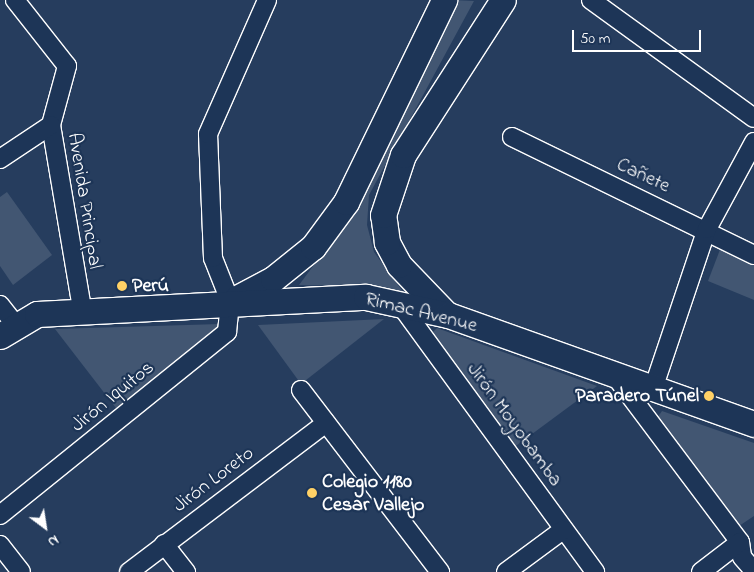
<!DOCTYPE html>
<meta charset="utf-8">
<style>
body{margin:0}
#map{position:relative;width:754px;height:572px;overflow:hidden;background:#263d5e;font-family:"Indie Flower",sans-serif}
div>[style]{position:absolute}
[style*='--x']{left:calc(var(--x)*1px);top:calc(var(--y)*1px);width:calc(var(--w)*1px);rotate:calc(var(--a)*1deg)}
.green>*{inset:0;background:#425672}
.roads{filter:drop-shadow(1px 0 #fff) drop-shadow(-1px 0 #fff) drop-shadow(0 1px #fff) drop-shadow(0 -1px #fff)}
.street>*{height:18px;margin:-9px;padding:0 9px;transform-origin:9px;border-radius:9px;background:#1d3557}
.secondary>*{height:25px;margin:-12.5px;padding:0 12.5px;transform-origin:12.5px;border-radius:12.5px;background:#1d3557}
.dots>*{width:14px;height:14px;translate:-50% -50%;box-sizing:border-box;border:2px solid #1d3557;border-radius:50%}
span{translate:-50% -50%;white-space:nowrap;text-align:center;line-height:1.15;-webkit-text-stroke:4.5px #1d3557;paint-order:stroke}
.street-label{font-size:20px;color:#fff}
.poi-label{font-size:20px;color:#fff;font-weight:700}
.left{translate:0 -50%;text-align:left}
.right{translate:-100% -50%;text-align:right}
.north{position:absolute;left:20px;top:502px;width:50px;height:50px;-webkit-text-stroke:4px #1d3557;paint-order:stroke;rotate:149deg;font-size:14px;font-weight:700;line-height:20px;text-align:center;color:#fff}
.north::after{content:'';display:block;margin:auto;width:18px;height:22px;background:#fff;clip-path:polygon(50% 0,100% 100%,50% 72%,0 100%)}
.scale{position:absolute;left:572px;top:30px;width:129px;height:22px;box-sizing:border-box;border:2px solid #fff;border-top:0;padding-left:6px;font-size:15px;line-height:18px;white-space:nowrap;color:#fff;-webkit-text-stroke:4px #1d3557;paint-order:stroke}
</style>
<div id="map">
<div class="green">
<div style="clip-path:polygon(452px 0,474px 1px,369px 195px,367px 225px,374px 252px,404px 293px,359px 286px,299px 285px,364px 198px)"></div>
<div style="clip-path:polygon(7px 192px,52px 255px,13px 285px,0 266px,0 197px)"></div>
<div style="clip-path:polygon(721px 247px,754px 265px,754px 300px,708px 281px)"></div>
<div style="clip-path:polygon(384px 319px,301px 384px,258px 325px)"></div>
<div style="clip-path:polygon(220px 324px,215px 338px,119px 412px,55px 329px)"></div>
<div style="clip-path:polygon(437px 328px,597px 386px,509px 451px,429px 336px)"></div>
<div style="clip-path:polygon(662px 411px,754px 443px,754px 516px,736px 528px,655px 421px)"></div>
</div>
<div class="roads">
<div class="street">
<div style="--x:15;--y:0;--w:84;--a:51.8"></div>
<div style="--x:67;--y:66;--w:61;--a:105.2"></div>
<div style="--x:51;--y:125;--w:187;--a:80.4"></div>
<div style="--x:591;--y:0;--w:201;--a:35.9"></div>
<div style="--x:512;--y:137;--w:269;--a:26"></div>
<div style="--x:0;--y:159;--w:61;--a:-33.7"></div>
<div style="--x:399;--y:303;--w:333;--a:53.9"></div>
<div style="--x:0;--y:305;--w:24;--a:52"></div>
<div style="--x:616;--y:377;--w:206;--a:53.1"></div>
<div style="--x:740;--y:542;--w:15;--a:82"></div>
<div style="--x:742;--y:557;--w:18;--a:49"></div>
<div style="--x:653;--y:389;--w:169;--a:-71.4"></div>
<div style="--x:707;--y:229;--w:99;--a:-61.6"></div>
<div style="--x:301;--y:390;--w:229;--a:52.6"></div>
<div style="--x:0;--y:515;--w:292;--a:-38.9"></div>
<div style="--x:227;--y:332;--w:31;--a:-84"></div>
<div style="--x:230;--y:301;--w:46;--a:-111.6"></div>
<div style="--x:213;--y:258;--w:124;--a:-92.3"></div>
<div style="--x:208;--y:134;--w:146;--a:-66.2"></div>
<div style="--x:164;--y:544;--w:36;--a:52"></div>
<div style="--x:0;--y:545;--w:34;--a:52"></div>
<div style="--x:129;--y:572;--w:247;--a:-37.1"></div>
<div style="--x:506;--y:572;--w:71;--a:-36.4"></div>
<div style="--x:701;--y:572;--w:49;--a:-37.6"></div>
</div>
<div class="secondary">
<div style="--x:237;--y:298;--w:41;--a:-27.8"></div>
<div style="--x:273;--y:279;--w:51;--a:-38.7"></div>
<div style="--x:313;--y:247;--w:56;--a:-53.7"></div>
<div style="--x:346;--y:202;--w:225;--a:-64.1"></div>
<div style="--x:444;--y:312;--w:65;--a:-133.8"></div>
<div style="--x:399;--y:265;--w:26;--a:-118"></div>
<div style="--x:387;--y:242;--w:27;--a:-98"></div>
<div style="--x:383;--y:215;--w:63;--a:-71.6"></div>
<div style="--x:403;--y:155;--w:184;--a:-57.2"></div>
<div style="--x:0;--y:336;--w:43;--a:-30.7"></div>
<div style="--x:37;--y:314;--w:329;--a:-3"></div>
<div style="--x:366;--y:297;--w:84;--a:12.4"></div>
<div style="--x:448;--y:315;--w:325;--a:19.6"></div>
</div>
</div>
<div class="dots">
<div style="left:122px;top:286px;background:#ffd166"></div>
<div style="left:709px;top:396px;background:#ffd166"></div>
<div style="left:312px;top:493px;background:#ffd166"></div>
</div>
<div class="street-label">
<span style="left:643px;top:176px;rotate:25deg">Cañete</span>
<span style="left:84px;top:201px;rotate:81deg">Avenida Principal</span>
<span style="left:421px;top:313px;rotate:14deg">Rimac Avenue</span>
<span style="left:113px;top:397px;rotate:-39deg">Jirón Iquitos</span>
<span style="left:514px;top:425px;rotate:54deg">Jirón Moyobamba</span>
<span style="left:214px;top:480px;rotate:-37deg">Jirón Loreto</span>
</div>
<div class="poi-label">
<span class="left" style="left:132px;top:286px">Perú</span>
<span class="right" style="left:699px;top:396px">Paradero Túnel</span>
<span class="left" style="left:322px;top:494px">Colegio 1180<br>Cesar Vallejo</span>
</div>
<div class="north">N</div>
<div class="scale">50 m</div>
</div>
